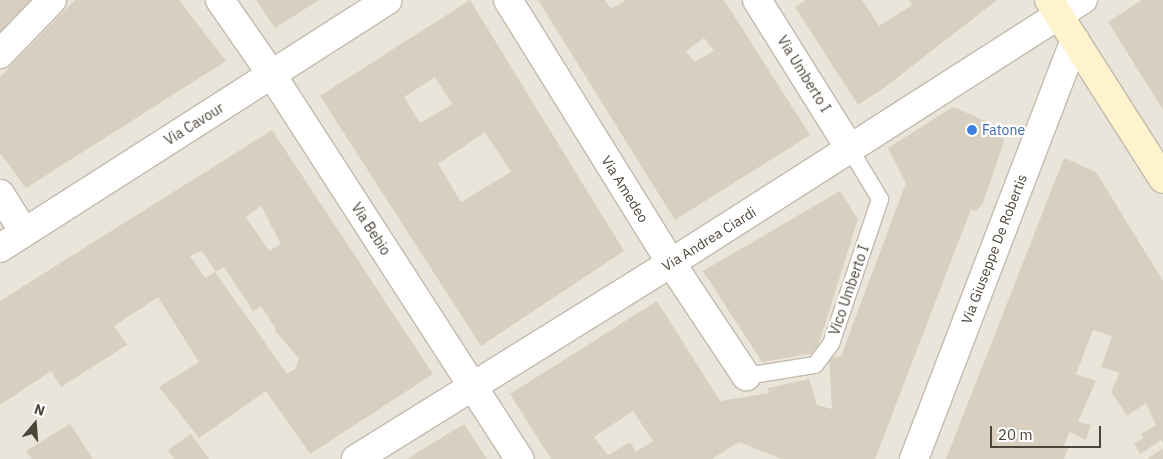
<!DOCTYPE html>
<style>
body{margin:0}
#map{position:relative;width:1163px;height:459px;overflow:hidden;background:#f6f3ec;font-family:"IBM Plex Sans",sans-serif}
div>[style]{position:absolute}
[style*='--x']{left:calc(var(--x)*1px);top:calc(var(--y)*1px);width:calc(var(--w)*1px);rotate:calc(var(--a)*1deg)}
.residential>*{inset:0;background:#eae5da;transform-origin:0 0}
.building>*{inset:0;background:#d8cfc1}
.roads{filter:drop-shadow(1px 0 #c2bbae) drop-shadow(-1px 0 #c2bbae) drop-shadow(0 1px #c2bbae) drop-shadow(0 -1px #c2bbae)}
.lane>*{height:16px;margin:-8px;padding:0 8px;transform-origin:8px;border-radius:8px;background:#fff}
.street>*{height:28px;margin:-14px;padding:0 14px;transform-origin:14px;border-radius:14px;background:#fff}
.secondary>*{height:28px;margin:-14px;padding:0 14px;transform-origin:14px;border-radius:14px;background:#fff3cd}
.dots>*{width:14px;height:14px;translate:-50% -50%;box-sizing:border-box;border:2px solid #fff;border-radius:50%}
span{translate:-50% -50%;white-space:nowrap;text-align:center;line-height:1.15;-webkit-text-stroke:4.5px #fff;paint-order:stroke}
.street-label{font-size:14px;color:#4b4439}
.shop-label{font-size:14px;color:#366cbe}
.left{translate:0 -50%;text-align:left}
.north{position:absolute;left:10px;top:399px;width:50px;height:50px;-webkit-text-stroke:4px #fff;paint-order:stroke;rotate:18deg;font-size:14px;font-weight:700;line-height:20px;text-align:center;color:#4b4439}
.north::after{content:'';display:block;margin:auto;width:18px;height:22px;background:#4b4439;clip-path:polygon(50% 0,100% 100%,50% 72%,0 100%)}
.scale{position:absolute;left:990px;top:426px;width:111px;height:22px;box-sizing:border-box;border:2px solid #4b4439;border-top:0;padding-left:6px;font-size:15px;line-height:18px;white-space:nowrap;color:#4b4439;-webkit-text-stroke:4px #fff;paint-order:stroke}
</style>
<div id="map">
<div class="residential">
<div style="left:0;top:0;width:1163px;height:459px"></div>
</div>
<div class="building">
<div style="clip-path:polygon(0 0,31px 0,0 32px)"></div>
<div style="clip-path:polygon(75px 0,179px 0,226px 61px,26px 188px,0 153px,0 77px)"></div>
<div style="clip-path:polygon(256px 0,319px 0,275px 28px)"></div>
<div style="clip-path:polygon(evenodd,470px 0,624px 251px,481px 346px,320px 96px,470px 0,435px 77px,452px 104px,420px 123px,404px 97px,435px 77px,470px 0,485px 132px,511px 172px,461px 202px,438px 164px,485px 132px)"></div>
<div style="clip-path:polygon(evenodd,538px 0,605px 0,611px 9px,626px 0,724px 0,810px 135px,675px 220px,538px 0,704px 38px,714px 51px,694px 62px,686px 51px,704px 38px)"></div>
<div style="clip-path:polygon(806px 0,862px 0,879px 26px,912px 5px,909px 0,997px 0,884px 88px,858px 105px,795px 7px)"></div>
<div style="clip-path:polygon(1142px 0,1163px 0,1163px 110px,1108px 22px)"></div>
<div style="clip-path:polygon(evenodd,953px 107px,1002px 128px,1004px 142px,982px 205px,975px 211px,971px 209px,875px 459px,781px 459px,739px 442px,712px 459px,551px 459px,510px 394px,657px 301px,720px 401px,769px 393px,768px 388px,809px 379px,817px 405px,832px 409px,829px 358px,841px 356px,906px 183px,888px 148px,953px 107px,633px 411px,653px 441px,636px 452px,630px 442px,608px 455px,594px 437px,633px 411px)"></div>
<div style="clip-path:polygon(evenodd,272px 130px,433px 374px,310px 454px,266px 391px,199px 438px,159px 387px,199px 362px,158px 297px,114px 326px,127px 345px,61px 387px,51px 371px,0 405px,0 301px,272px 130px,261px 206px,281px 244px,269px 251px,246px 217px,261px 206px,272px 130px,202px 251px,216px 272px,224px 267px,253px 311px,261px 306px,276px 329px,275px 331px,299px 358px,296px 368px,287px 374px,215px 272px,205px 278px,190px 256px,202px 251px)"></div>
<div style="clip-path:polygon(1064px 158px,1096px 172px,1163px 281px,1163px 443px,1161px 440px,1140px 454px,1134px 444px,1143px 438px,1141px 434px,1156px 425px,1146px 403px,1127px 416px,1111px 391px,1120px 373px,1101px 367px,1112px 336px,1093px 330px,1076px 374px,1096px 381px,1078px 422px,1091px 425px,1086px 440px,1069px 432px,1064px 446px,1068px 448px,1064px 459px,946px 459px)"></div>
<div style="clip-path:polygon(840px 191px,858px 219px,816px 353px,762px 362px,703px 271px)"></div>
<div style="clip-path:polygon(70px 424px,93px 459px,32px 459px,26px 451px)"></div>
<div style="clip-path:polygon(464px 424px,487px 459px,407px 459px)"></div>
<div style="clip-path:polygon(191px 434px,209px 459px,174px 459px,168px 450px)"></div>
<div style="clip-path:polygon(1163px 448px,1163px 459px,1147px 459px)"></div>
</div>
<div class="roads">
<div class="lane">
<div style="--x:746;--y:376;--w:70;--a:-9.1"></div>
<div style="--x:815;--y:365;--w:26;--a:-53"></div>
<div style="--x:831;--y:344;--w:153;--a:-71.3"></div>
<div style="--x:880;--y:199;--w:58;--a:-121"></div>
</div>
<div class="street">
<div style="--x:220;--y:0;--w:91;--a:55.3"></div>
<div style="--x:272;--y:75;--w:457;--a:57.2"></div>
<div style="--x:508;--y:0;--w:309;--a:58.2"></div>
<div style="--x:671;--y:263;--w:136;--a:56.4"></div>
<div style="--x:757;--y:0;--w:176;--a:58"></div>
<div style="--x:0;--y:54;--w:75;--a:-46.1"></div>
<div style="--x:0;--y:194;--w:45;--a:57.7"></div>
<div style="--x:0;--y:248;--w:460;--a:-32.6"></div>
<div style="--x:356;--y:459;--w:371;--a:-31.9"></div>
<div style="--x:671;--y:263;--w:489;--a:-32.6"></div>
<div style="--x:914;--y:459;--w:449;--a:-69"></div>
</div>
<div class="secondary">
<div style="--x:1049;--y:0;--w:212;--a:57.5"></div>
</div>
</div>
<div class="dots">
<div style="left:972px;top:130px;background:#3f7fe0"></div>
</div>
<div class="street-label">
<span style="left:804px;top:74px;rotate:58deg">Via Umberto I</span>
<span style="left:194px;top:124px;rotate:-32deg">Via Cavour</span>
<span style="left:625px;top:189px;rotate:58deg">Via Amedeo</span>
<span style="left:371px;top:229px;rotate:57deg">Via Bebio</span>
<span style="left:709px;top:239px;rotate:-32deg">Via Andrea Ciardi</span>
<span style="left:994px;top:249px;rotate:-69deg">Via Giuseppe De Robertis</span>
<span style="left:849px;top:290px;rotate:-71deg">Vico Umberto I</span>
</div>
<div class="shop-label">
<span class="left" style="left:982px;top:130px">Fatone</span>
</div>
<div class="north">N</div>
<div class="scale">20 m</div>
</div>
